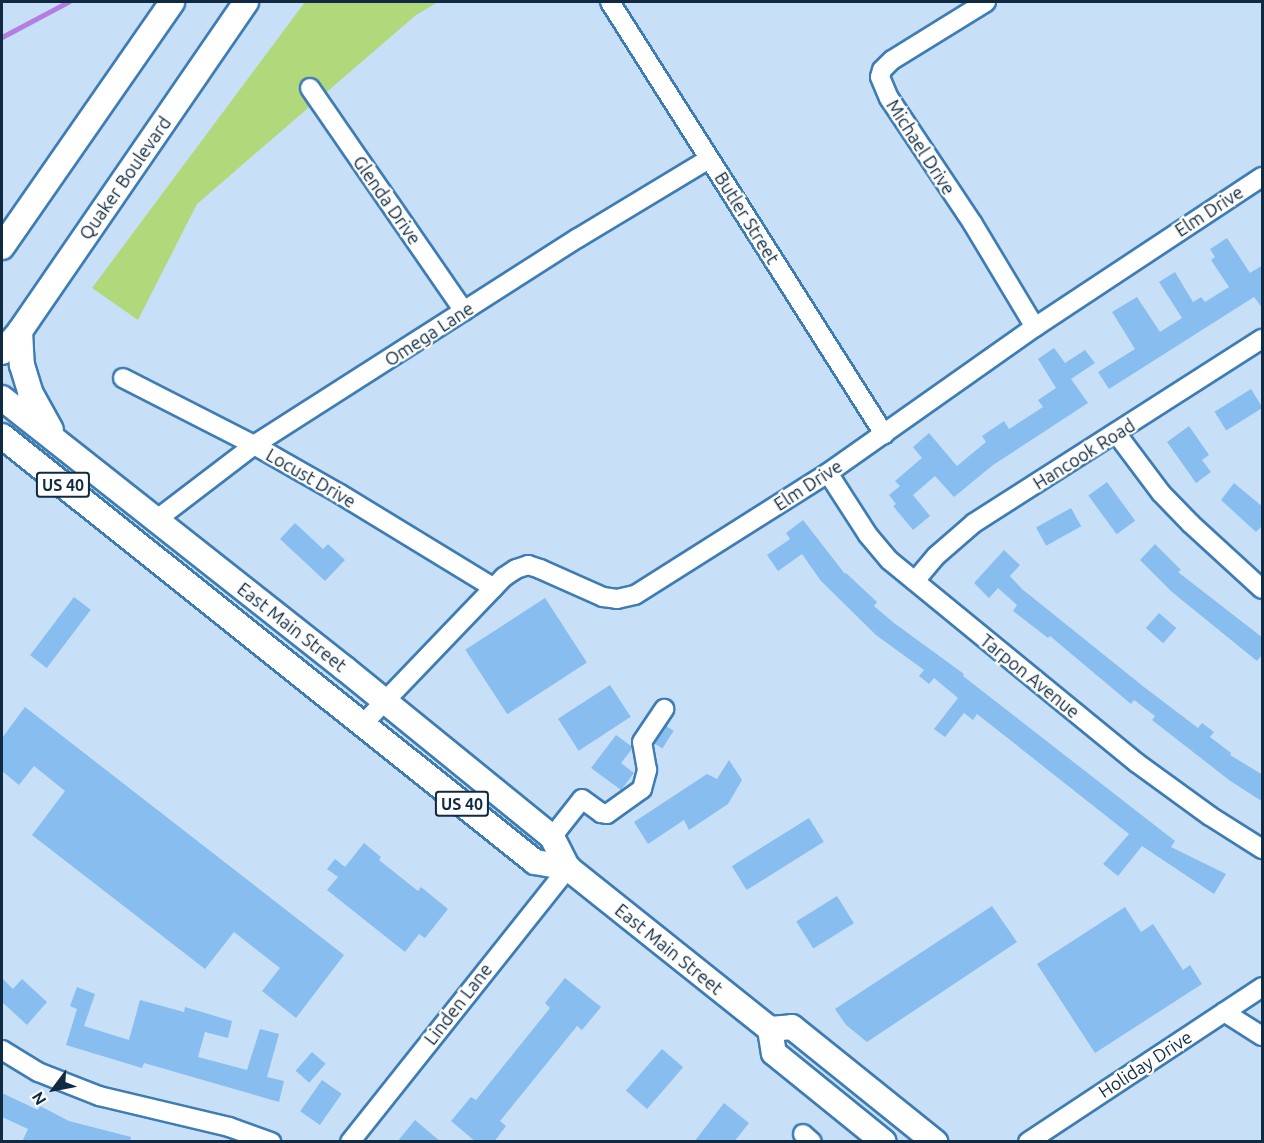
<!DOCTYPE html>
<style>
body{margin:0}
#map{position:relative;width:1264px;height:1143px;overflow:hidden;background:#c7e0f8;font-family:Ubuntu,sans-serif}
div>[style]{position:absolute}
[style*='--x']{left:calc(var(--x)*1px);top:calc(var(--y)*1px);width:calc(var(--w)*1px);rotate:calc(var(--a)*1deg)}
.green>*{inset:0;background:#b2d87c}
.stream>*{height:4.5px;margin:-2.25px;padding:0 2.25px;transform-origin:2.25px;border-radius:2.25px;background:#b37ee1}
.building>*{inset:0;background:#88bdef;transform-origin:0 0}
.roads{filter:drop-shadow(2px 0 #3e7db3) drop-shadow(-2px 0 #3e7db3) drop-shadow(0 2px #3e7db3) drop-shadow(0 -2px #3e7db3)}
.minor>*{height:18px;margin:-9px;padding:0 9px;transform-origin:9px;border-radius:9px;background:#fff}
.major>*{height:24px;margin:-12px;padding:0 12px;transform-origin:12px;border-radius:12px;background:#fff}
span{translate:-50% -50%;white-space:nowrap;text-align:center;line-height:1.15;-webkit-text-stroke:4.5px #fdfefd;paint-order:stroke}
.shield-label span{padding:2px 4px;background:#fdfefd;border:2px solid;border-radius:4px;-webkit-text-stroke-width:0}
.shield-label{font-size:16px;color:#102a41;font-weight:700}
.street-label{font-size:18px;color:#102a41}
.frame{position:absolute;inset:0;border:3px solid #102a41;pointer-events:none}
.north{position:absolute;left:24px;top:1059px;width:60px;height:60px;-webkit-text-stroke:4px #fdfefd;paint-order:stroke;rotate:238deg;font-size:16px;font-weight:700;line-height:24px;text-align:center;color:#102a41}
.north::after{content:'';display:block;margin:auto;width:21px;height:27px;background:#102a41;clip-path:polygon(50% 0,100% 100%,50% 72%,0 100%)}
</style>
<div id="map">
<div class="green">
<div style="clip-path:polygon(305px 2px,438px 2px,416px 15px,197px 204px,138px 320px,92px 288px)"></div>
</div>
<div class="stream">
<div style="--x:2;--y:37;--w:75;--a:-27.9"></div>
</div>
<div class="building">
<div style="clip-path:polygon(1227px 238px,1250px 273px,1263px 265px,1263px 309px,1254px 297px,1109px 389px,1098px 372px,1135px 349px,1112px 312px,1137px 297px,1160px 332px,1182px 318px,1159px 282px,1175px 272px,1193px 302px,1201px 297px,1205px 302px,1229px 287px,1211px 260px,1215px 257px,1210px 249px)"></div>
<div style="clip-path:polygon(1054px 348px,1065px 363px,1085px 350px,1095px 363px,1071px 379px,1088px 403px,993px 465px,954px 497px,935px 476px,913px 495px,930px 516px,913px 530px,893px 506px,896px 504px,889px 495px,900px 486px,895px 481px,922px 458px,913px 447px,929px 433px,957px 466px,986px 442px,982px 436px,1004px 421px,1009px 429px,1043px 407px,1038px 400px,1056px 388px,1038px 359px)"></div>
<div style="left:1251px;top:389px;width:22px;height:43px;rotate:58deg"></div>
<div style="clip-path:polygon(1189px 426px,1209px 455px,1202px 460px,1211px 472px,1196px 483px,1167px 442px)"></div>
<div style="left:1107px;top:482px;width:48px;height:23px;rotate:54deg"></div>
<div style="clip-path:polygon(1234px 483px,1263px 507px,1263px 525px,1256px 532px,1221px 500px)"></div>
<div style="left:1071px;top:508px;width:21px;height:40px;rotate:61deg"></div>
<div style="clip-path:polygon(803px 520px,845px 574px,846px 573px,877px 602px,874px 606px,894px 623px,964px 674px,963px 676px,1175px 841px,1171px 847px,1226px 874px,1214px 894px,1142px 846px,1118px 876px,1103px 864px,1129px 834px,977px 714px,973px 720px,964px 713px,945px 737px,934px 729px,958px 698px,934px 678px,929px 684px,919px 676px,924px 670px,876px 635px,821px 581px,802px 554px,778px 571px,767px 555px,790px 539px,786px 533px)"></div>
<div style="clip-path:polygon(295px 523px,323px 549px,328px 544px,345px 560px,325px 581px,280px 539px)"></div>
<div style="clip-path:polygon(1155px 544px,1181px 570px,1178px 572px,1263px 638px,1263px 654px,1257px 661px,1172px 592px,1140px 560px)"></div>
<div style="clip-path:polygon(1004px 550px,1020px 565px,1010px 576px,1022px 589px,1144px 687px,1198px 728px,1202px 723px,1214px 732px,1210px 737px,1231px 753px,1230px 755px,1263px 775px,1263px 802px,1229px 780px,1152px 720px,1155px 716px,1134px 700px,1131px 704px,1050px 636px,1048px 638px,1013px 611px,1017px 605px,998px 588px,989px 598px,974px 583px)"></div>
<div style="left:74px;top:597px;width:21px;height:73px;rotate:37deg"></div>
<div style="left:545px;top:598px;width:77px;height:95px;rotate:57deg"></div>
<div style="left:1159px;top:613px;width:23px;height:20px;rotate:41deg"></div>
<div style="left:610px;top:685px;width:38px;height:62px;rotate:57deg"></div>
<div style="clip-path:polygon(25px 707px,344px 955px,296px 1018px,262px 991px,280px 968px,234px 932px,205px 969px,32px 835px,65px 791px,34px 766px,19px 785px,2px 771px,2px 738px)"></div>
<div style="left:666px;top:726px;width:9px;height:21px;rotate:32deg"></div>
<div style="clip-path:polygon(616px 735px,631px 746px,632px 749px,621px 763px,634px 773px,621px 790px,591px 768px)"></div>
<div style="clip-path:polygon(729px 760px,742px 780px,728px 804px,689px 830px,684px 820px,648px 844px,634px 822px,707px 774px,717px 779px)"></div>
<div style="left:809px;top:818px;width:28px;height:91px;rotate:58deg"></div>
<div style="clip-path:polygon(364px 843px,381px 857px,379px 860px,418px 891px,421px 887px,448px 909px,425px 938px,419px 934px,405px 952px,327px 890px,338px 877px,327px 869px,335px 859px,345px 867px)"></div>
<div style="left:837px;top:896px;width:32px;height:48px;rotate:58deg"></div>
<div style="clip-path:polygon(992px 906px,1017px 942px,867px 1042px,846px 1025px,835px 1009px)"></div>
<div style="clip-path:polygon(1125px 907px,1141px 932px,1153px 924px,1183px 970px,1190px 965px,1202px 984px,1095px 1053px,1037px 964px)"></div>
<div style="clip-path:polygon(2px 978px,13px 989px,22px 979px,47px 1002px,27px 1025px,2px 1002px)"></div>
<div style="clip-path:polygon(565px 978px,601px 1007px,582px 1030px,577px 1026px,500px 1121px,506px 1126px,494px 1142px,476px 1142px,451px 1121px,471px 1097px,476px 1100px,550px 1008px,545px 1003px)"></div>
<div style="clip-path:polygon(77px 987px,95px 994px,84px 1026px,129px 1040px,140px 1000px,184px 1012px,185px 1007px,232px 1021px,228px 1038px,205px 1032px,198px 1057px,247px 1070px,260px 1029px,279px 1034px,267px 1077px,284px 1081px,279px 1102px,144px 1063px,142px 1068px,66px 1045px,77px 1009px,70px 1006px)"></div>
<div style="left:662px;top:1049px;width:28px;height:55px;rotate:41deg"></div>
<div style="left:312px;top:1052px;width:18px;height:25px;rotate:41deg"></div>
<div style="left:322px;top:1080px;width:24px;height:38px;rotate:35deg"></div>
<div style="clip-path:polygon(2px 1093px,38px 1110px,40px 1106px,69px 1121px,131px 1137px,130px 1142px,22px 1142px,28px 1129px,2px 1117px)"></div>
<div style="clip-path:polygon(724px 1103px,749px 1123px,734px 1142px,694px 1142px)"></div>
<div style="clip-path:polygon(415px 1120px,441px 1142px,397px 1142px)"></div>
</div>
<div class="roads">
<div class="minor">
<div style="--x:610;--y:2;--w:512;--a:57.61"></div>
<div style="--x:986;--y:2;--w:110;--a:148.3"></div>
<div style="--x:892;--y:60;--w:14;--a:135"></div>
<div style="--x:882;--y:70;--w:7;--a:106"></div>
<div style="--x:880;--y:77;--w:23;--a:67"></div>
<div style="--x:889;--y:98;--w:151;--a:56.3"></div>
<div style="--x:973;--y:224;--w:120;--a:59"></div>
<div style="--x:310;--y:88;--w:271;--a:55.4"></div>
<div style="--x:123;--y:378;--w:147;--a:27.1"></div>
<div style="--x:254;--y:445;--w:99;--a:29.7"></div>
<div style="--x:340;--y:494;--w:180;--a:31.4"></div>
<div style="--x:1116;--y:433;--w:75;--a:53.1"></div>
<div style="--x:1161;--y:493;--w:43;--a:45.9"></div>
<div style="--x:1191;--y:524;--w:96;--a:42.5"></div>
<div style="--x:828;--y:473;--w:74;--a:57.2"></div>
<div style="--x:868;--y:535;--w:33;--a:50"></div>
<div style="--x:889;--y:560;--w:320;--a:39.3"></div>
<div style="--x:1137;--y:763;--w:90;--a:36"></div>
<div style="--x:1210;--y:816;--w:62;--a:32.4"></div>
<div style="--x:156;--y:520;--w:123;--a:-37.4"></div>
<div style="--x:254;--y:445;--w:384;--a:-32.6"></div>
<div style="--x:578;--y:238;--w:153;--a:-31.1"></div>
<div style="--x:915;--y:581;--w:33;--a:-50"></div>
<div style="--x:936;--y:556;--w:50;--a:-41"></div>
<div style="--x:974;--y:523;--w:342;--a:-32.6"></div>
<div style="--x:363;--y:724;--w:204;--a:-46.2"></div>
<div style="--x:504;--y:577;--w:14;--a:-34"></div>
<div style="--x:516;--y:569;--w:13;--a:-18"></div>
<div style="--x:528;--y:565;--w:13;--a:18"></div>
<div style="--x:540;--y:569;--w:69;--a:24"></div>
<div style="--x:603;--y:597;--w:14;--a:8"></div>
<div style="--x:617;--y:599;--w:18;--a:-13"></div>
<div style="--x:635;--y:595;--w:228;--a:-32.3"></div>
<div style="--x:828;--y:473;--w:253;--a:-35.2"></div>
<div style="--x:1035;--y:327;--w:272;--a:-33.5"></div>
<div style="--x:552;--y:837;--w:48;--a:-51.7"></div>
<div style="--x:582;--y:799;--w:24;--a:36"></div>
<div style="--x:601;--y:813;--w:6;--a:9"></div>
<div style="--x:607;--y:814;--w:43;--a:-35.5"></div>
<div style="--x:642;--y:789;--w:20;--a:-75"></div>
<div style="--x:647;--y:770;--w:28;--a:-100"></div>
<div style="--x:642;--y:742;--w:40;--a:-56"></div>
<div style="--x:1224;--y:1012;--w:45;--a:32.3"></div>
<div style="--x:2;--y:1050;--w:42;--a:31.4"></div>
<div style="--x:38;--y:1072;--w:66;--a:21.5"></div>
<div style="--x:99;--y:1096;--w:134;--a:13.4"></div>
<div style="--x:229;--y:1127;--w:45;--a:19.7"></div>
<div style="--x:803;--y:1134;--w:12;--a:42"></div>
<div style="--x:350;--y:1142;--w:350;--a:-51.5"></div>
<div style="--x:1028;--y:1142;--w:281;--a:-33.5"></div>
</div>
<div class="major">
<div style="--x:2;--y:247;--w:298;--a:-55.2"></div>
<div style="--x:20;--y:331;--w:34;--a:87"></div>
<div style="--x:22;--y:365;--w:28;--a:73"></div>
<div style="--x:30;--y:392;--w:43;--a:61.1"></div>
<div style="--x:2;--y:352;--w:28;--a:-49"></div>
<div style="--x:20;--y:331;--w:399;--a:-55.5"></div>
<div style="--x:2;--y:398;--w:436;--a:38.3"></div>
<div style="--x:344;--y:668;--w:268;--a:39.1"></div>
<div style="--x:552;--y:837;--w:35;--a:63"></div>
<div style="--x:568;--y:868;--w:258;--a:38.6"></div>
<div style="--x:770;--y:1029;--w:24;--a:81"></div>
<div style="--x:774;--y:1053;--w:141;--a:39"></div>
<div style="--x:2;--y:436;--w:682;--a:38.63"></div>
<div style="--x:535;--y:862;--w:34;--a:10"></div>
<div style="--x:770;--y:1029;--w:22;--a:-5"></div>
<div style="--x:792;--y:1027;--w:184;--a:38.8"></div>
</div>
</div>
<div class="shield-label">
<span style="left:63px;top:485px">US 40</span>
<span style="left:462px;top:804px">US 40</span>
</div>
<div class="street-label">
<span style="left:921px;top:147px;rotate:57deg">Michael Drive</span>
<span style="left:125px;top:178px;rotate:-55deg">Quaker Boulevard</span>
<span style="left:387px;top:200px;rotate:55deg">Glenda Drive</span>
<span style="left:1209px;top:211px;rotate:-33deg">Elm Drive</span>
<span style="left:747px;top:218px;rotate:58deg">Butler Street</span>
<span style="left:429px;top:334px;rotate:-33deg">Omega Lane</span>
<span style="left:1084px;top:454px;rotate:-32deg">Hancook Road</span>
<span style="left:311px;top:478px;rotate:30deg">Locust Drive</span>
<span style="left:808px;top:485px;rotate:-33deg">Elm Drive</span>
<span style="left:292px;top:627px;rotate:38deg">East Main Street</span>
<span style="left:1030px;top:676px;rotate:39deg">Tarpon Avenue</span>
<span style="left:669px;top:949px;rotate:39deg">East Main Street</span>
<span style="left:458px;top:1004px;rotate:-52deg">Linden Lane</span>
<span style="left:1145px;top:1064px;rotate:-33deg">Holiday Drive</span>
</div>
<div class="frame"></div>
<div class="north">N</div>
</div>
